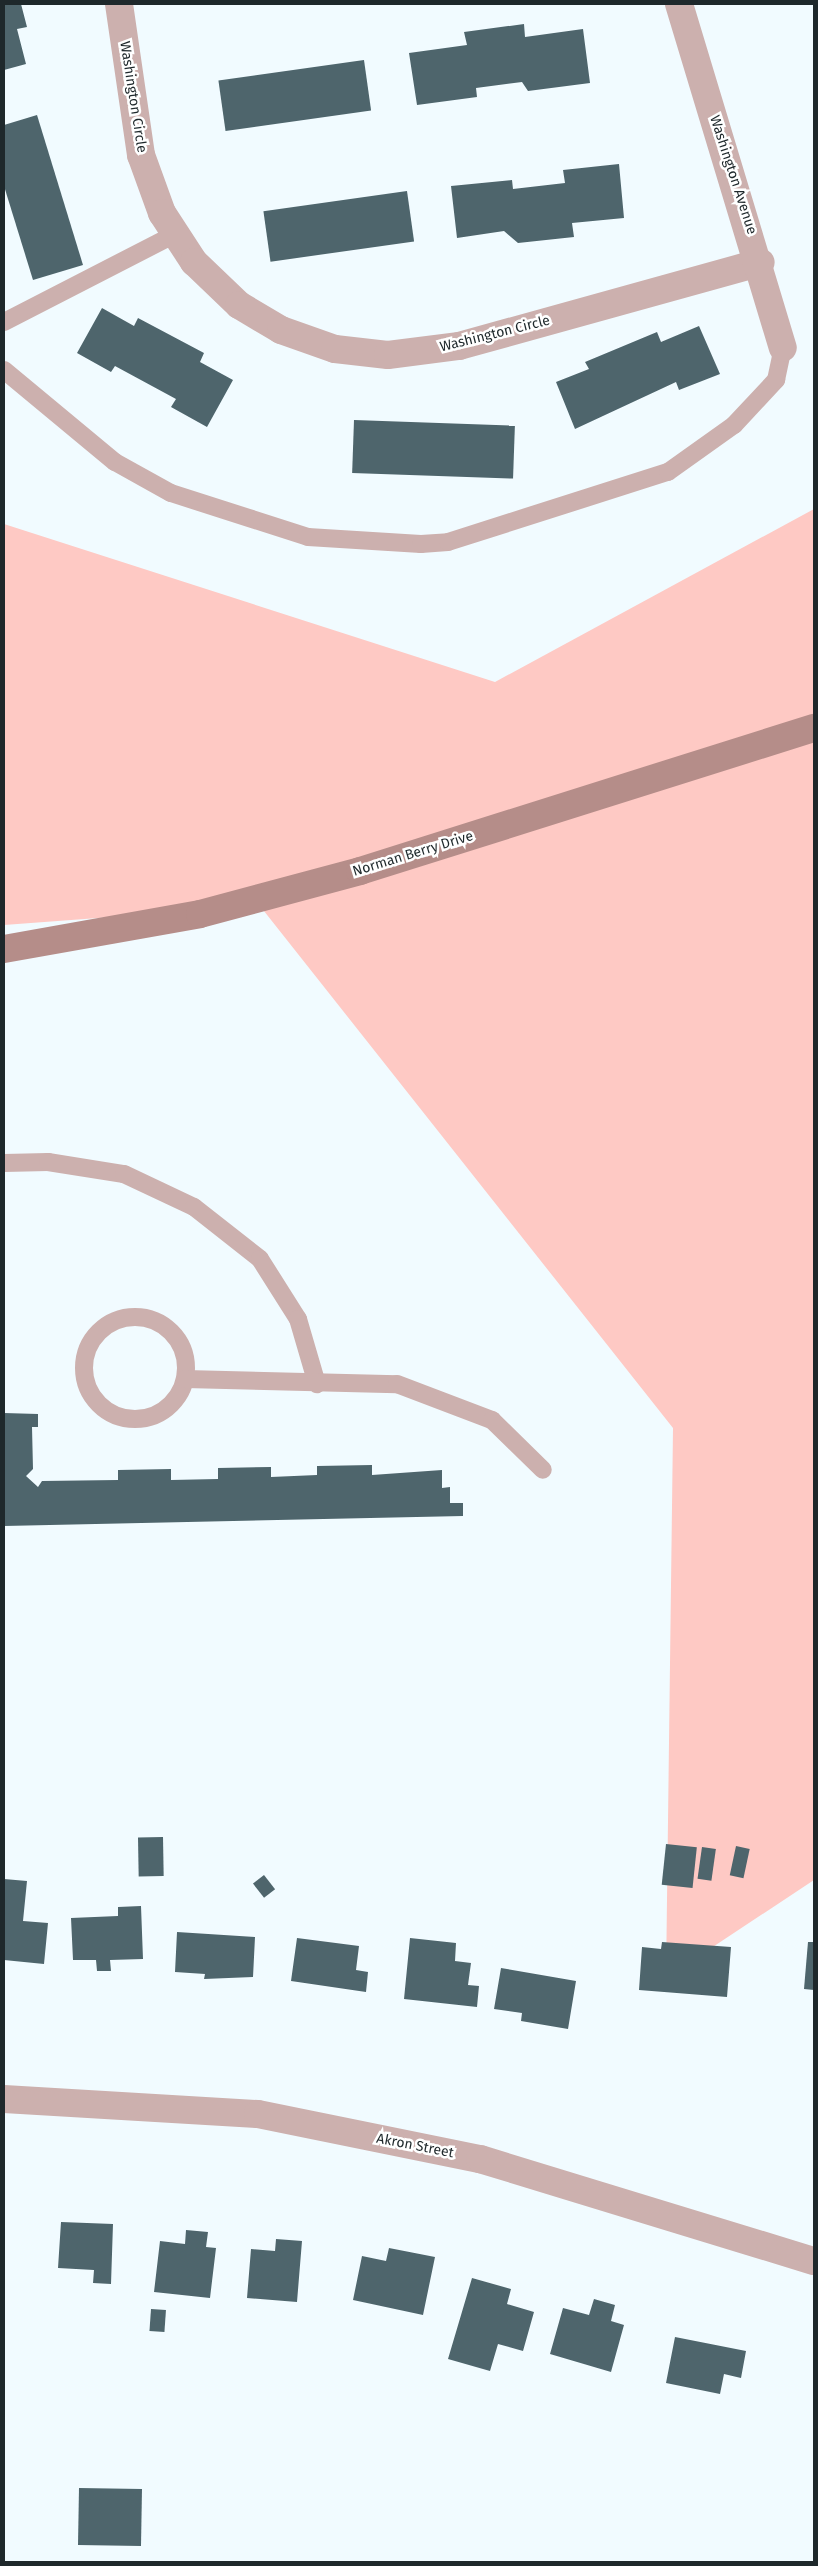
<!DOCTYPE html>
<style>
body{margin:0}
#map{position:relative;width:818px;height:2566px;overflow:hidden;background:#f1fbff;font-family:"Fira Sans",sans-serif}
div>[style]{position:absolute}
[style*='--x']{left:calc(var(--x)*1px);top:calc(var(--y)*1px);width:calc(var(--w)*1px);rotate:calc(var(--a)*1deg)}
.green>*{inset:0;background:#fec9c4}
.building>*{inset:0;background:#4e656c;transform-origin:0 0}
.service>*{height:18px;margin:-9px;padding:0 9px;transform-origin:9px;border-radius:9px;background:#ccb0ae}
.service>.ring{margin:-9px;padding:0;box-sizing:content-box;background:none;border:18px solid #ccb0ae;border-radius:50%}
.minor>*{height:28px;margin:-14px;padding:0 14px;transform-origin:14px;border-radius:14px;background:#ccb0ae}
.secondary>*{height:28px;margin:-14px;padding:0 14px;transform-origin:14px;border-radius:14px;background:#b58d89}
span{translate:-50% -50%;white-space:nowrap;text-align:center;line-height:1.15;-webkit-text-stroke:5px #fff;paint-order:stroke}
.street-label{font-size:14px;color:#1e282b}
.frame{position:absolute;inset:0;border:5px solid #1e282b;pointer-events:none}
</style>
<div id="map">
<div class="green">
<div style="clip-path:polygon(814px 509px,814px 1880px,666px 1978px,673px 1428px,260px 906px,4px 925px,4px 524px,495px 682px)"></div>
</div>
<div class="building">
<div style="clip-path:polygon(4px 4px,21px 4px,27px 27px,17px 29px,26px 64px,4px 70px)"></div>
<div style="clip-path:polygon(524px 24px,525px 37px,583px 29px,590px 83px,528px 91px,522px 82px,476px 88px,477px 97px,417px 105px,409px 53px,467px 45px,464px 32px)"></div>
<div style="left:364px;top:60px;width:51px;height:147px;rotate:82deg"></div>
<div style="clip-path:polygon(37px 115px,83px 265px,33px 280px,4px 186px,4px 125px)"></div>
<div style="clip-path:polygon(619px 164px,624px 218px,572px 223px,574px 237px,518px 243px,504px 231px,457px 238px,451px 186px,512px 180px,513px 189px,565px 183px,563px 170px)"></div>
<div style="left:407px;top:191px;width:51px;height:145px;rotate:82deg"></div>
<div style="clip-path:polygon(102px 308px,134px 326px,138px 318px,204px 353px,200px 362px,233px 380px,207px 427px,171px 407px,176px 399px,115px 366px,111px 372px,77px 353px)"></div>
<div style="clip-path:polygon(699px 326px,720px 374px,679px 390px,676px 382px,575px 429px,556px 382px,589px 369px,585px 362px,657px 332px,661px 342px)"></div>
<div style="left:354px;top:420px;width:161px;height:53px;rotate:2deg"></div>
<div style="clip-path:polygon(4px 1413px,38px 1414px,38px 1427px,32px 1427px,33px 1469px,26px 1476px,38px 1487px,42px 1481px,118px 1480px,118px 1470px,171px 1469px,171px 1480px,218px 1479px,218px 1468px,271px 1467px,271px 1477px,317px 1475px,317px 1466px,372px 1465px,372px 1475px,442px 1470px,442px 1488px,450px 1487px,450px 1503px,463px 1503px,463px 1516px,4px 1526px)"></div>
<div style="left:163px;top:1837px;width:39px;height:25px;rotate:89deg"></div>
<div style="left:666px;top:1844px;width:31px;height:41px;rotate:6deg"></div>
<div style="left:736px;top:1846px;width:14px;height:30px;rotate:12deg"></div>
<div style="left:702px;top:1847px;width:14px;height:32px;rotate:8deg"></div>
<div style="left:264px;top:1875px;width:18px;height:14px;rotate:52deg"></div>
<div style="clip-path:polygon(4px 1879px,27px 1881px,23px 1921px,48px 1923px,44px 1964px,4px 1960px)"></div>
<div style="clip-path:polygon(141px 1906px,143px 1959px,110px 1960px,111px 1971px,97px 1971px,96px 1960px,73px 1960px,71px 1918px,118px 1916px,118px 1907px)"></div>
<div style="clip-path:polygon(177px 1932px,255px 1937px,253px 1977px,204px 1979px,205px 1974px,175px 1972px)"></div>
<div style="clip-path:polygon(297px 1938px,359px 1946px,356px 1970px,368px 1972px,366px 1992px,291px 1981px)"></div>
<div style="clip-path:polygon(410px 1938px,456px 1943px,455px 1961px,471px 1963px,468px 1985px,479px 1986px,477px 2007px,404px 1999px)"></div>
<div style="clip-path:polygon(662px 1942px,731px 1947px,727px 1997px,639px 1990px,642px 1947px,661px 1949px)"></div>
<div style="clip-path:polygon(808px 1942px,814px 1942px,814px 1990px,804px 1989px)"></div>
<div style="clip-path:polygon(501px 1968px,576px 1981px,568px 2029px,521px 2021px,522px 2013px,494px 2009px)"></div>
<div style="clip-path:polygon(61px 2222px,113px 2224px,111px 2284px,93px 2283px,94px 2270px,58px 2268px)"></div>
<div style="clip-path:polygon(186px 2230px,208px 2232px,206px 2247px,216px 2248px,210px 2298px,154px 2292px,160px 2241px,185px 2244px)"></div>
<div style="clip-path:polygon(276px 2239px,302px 2241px,297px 2302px,247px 2298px,251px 2249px,275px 2251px)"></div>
<div style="clip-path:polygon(389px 2248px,435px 2257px,423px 2315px,353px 2300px,362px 2256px,386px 2261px)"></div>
<div style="clip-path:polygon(472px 2278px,511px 2289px,507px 2304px,534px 2312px,523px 2351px,498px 2344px,490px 2371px,448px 2359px)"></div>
<div style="clip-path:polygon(594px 2299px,615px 2305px,611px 2321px,624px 2325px,611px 2372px,550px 2354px,563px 2308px,589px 2315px)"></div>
<div style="left:151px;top:2309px;width:15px;height:22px;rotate:4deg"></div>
<div style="clip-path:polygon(675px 2337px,746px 2351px,741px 2378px,724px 2374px,720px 2394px,666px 2383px)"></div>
<div style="left:79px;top:2488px;width:63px;height:57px;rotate:1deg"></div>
</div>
<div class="service">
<div style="--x:4;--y:322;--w:192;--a:-27.2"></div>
<div style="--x:4;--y:370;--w:144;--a:39.7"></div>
<div style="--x:115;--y:462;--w:64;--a:29"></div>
<div style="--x:171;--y:493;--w:144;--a:17.8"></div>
<div style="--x:308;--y:537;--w:113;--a:3.5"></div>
<div style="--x:421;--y:544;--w:27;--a:-4"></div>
<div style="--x:448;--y:542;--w:231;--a:-17.7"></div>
<div style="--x:668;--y:472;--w:81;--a:-35.5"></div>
<div style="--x:734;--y:425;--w:62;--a:-47"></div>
<div style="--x:776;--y:380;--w:33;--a:-78"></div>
<div style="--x:4;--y:1163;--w:44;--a:-1.3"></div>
<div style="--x:48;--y:1162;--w:77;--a:9"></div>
<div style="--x:124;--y:1174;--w:77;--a:25.2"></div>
<div style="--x:194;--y:1207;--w:84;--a:38.2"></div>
<div style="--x:260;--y:1259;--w:71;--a:57.7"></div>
<div style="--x:298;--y:1319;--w:68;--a:73.7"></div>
<div class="ring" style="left:84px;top:1317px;width:84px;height:84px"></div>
<div style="--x:185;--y:1379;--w:212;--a:1.4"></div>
<div style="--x:397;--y:1384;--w:102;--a:20.8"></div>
<div style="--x:492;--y:1420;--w:71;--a:44.4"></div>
</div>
<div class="minor">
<div style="--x:119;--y:4;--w:153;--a:81.7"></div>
<div style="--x:141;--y:155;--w:62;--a:70.1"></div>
<div style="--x:162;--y:213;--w:59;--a:56.9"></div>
<div style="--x:194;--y:262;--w:62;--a:43.7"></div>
<div style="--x:239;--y:305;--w:49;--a:30.8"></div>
<div style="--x:281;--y:330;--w:57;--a:19.4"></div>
<div style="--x:335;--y:349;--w:53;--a:6.5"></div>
<div style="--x:388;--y:355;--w:72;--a:-7.2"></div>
<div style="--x:459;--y:346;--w:313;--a:-15.5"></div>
<div style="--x:679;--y:4;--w:359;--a:73.2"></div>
<div style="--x:4;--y:2099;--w:254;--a:3.4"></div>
<div style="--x:258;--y:2114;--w:227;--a:11.5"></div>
<div style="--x:480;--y:2159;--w:349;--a:17"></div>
</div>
<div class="secondary">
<div style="--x:4;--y:949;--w:199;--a:-10.1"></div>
<div style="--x:200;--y:914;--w:166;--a:-15"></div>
<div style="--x:360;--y:871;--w:476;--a:-17.5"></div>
</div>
<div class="street-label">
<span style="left:133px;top:97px;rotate:81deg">Washington Circle</span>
<span style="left:733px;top:175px;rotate:72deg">Washington Avenue</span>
<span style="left:495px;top:334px;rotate:-14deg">Washington Circle</span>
<span style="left:413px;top:854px;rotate:-17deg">Norman Berry Drive</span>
<span style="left:415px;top:2146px;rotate:11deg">Akron Street</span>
</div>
<div class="frame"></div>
</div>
